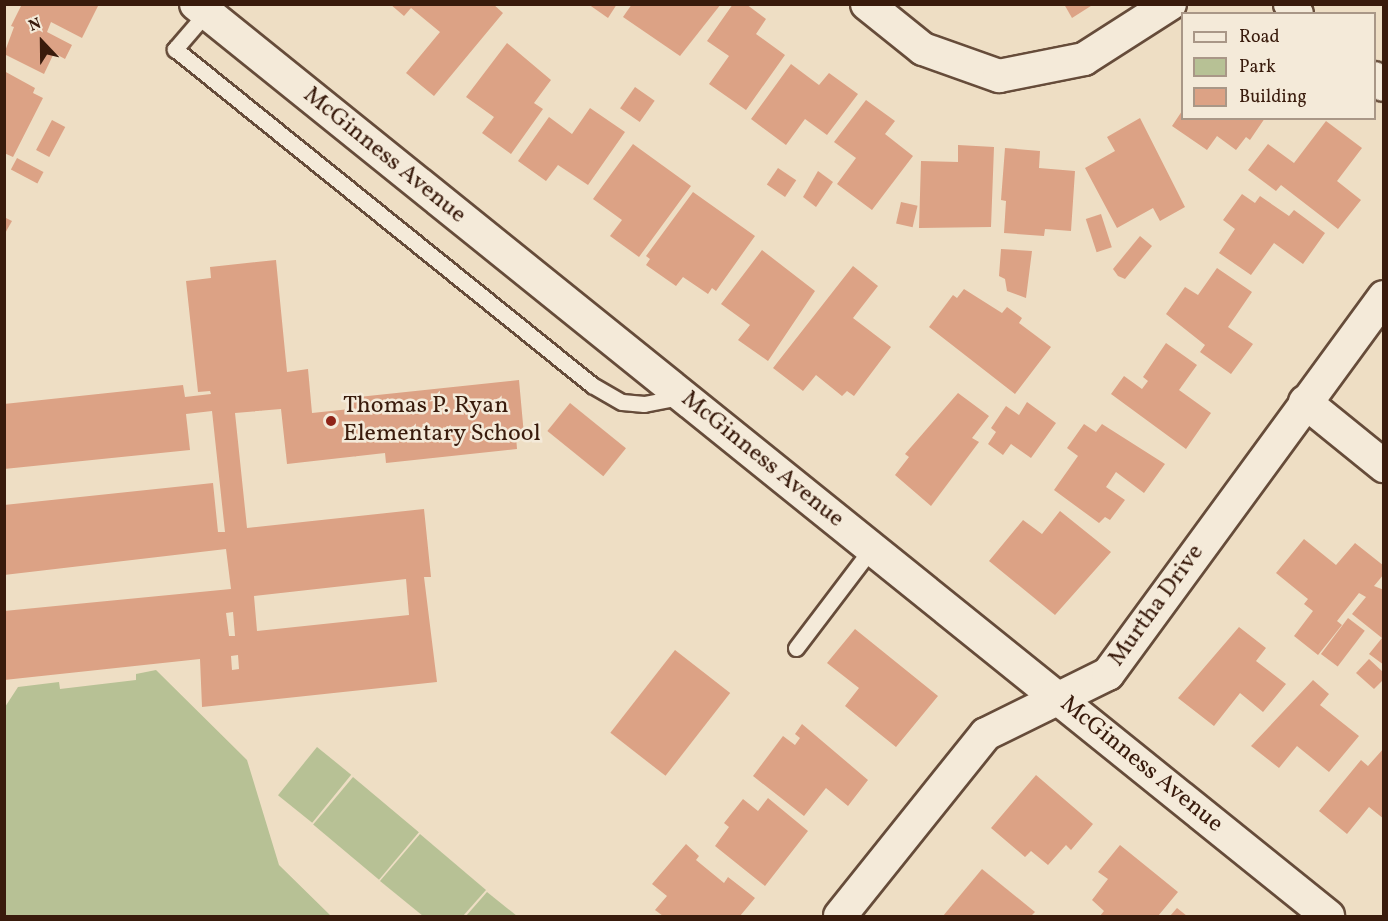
<!DOCTYPE html>
<style>
body{margin:0}
#map{position:relative;width:1388px;height:921px;overflow:hidden;background:#eedec4;font-family:Vollkorn,serif}
div>[style]{position:absolute}
[style*='--x']{left:calc(var(--x)*1px);top:calc(var(--y)*1px);width:calc(var(--w)*1px);rotate:calc(var(--a)*1deg)}
.green>*{inset:0;background:#b7c195;transform-origin:0 0}
.building>*{inset:0;background:#dca285;transform-origin:0 0}
.roads{filter:drop-shadow(2px 0 #664c3a) drop-shadow(-2px 0 #664c3a) drop-shadow(0 2px #664c3a) drop-shadow(0 -2px #664c3a)}
.lane>*{height:15px;margin:-7.5px;padding:0 7.5px;transform-origin:7.5px;border-radius:7.5px;background:#f4ead9}
.street>*{height:32px;margin:-16px;padding:0 16px;transform-origin:16px;border-radius:16px;background:#f4ead9}
.dots>*{width:16px;height:16px;translate:-50% -50%;box-sizing:border-box;border:3px solid #f4ead9;border-radius:50%}
span{translate:-50% -50%;white-space:nowrap;text-align:center;line-height:1.15;-webkit-text-stroke:5px #f4ead9;paint-order:stroke}
.street-label{font-size:24px;color:#391b0c}
.poi-label{font-size:24px;color:#391b0c}
.left{translate:0 -50%;text-align:left}
.frame{position:absolute;inset:0;border:6px solid #391b0c;pointer-events:none}
.legend{position:absolute;left:1181px;top:12px;width:195px;height:108px;box-sizing:border-box;background:#f4ead9;border:2px solid #a99787;margin:0;padding:8px 10px;list-style:none;font-size:18px;color:#391b0c}
.legend li{display:flex;align-items:center;gap:12px;height:30px}
.legend b{width:30px;border:2px solid #a99787}
.north{position:absolute;left:12px;top:12px;width:60px;height:60px;-webkit-text-stroke:4px #f4ead9;paint-order:stroke;rotate:338deg;font-size:16px;font-weight:700;line-height:24px;text-align:center;color:#391b0c}
.north::after{content:'';display:block;margin:auto;width:21px;height:27px;background:#391b0c;clip-path:polygon(50% 0,100% 100%,50% 72%,0 100%)}
</style>
<div id="map">
<div class="green">
<div style="clip-path:polygon(156px 670px,247px 760px,279px 865px,331px 916px,5px 916px,5px 707px,18px 687px,59px 682px,60px 689px,136px 680px,136px 674px)"></div>
<div style="left:317px;top:747px;width:44px;height:62px;rotate:39deg"></div>
<div style="left:353px;top:777px;width:86px;height:62px;rotate:40deg"></div>
<div style="clip-path:polygon(420px 834px,486px 890px,463px 916px,423px 916px,380px 881px)"></div>
<div style="clip-path:polygon(487px 892px,517px 916px,466px 916px)"></div>
</div>
<div class="building">
<div style="clip-path:polygon(22px 4px,99px 4px,82px 38px,51px 22px,47px 32px,72px 45px,65px 59px,54px 53px,44px 74px,4px 54px,14px 27px,11px 26px)"></div>
<div style="clip-path:polygon(390px 4px,493px 4px,503px 13px,434px 96px,406px 73px,440px 32px,411px 8px,404px 16px)"></div>
<div style="clip-path:polygon(588px 4px,617px 4px,608px 18px)"></div>
<div style="clip-path:polygon(632px 4px,721px 4px,680px 56px,623px 17px)"></div>
<div style="clip-path:polygon(733px 4px,746px 4px,766px 19px,756px 34px,785px 55px,746px 110px,709px 84px,729px 56px,707px 41px)"></div>
<div style="clip-path:polygon(1064px 4px,1094px 4px,1072px 18px)"></div>
<div style="clip-path:polygon(507px 43px,551px 80px,534px 103px,543px 109px,511px 154px,482px 133px,494px 117px,466px 97px)"></div>
<div style="clip-path:polygon(791px 64px,819px 85px,829px 73px,858px 94px,827px 135px,805px 119px,786px 145px,751px 119px)"></div>
<div style="clip-path:polygon(4px 71px,35px 88px,33px 93px,43px 98px,13px 157px,4px 153px)"></div>
<div style="left:635px;top:87px;width:24px;height:26px;rotate:35deg"></div>
<div style="clip-path:polygon(866px 100px,895px 121px,885px 134px,913px 156px,872px 210px,837px 184px,856px 158px,834px 142px)"></div>
<div style="clip-path:polygon(590px 108px,625px 132px,588px 185px,558px 165px,546px 181px,518px 161px,549px 117px,572px 134px)"></div>
<div style="clip-path:polygon(1182px 111px,1182px 118px,1265px 118px,1250px 140px,1246px 137px,1236px 150px,1217px 136px,1207px 150px,1172px 126px)"></div>
<div style="clip-path:polygon(1140px 118px,1185px 207px,1160px 221px,1153px 208px,1117px 228px,1085px 168px,1115px 151px,1107px 137px)"></div>
<div style="left:52px;top:120px;width:15px;height:34px;rotate:28deg"></div>
<div style="clip-path:polygon(1326px 121px,1362px 148px,1337px 181px,1361px 200px,1338px 229px,1281px 185px,1276px 191px,1248px 170px,1268px 144px,1294px 163px)"></div>
<div style="clip-path:polygon(633px 144px,691px 186px,639px 257px,610px 236px,622px 220px,593px 199px)"></div>
<div style="clip-path:polygon(958px 145px,994px 147px,991px 227px,919px 228px,921px 161px,958px 162px)"></div>
<div style="clip-path:polygon(1005px 148px,1040px 151px,1039px 168px,1075px 171px,1071px 231px,1045px 229px,1044px 236px,1004px 233px,1006px 201px,1001px 200px)"></div>
<div style="left:17px;top:158px;width:30px;height:13px;rotate:28deg"></div>
<div style="left:778px;top:168px;width:22px;height:20px;rotate:34deg"></div>
<div style="clip-path:polygon(818px 171px,833px 182px,816px 207px,803px 197px)"></div>
<div style="clip-path:polygon(693px 192px,755px 236px,716px 291px,712px 288px,708px 294px,683px 277px,676px 286px,646px 265px,650px 259px,646px 256px)"></div>
<div style="clip-path:polygon(1242px 194px,1255px 203px,1260px 196px,1289px 216px,1294px 210px,1325px 233px,1303px 264px,1274px 243px,1251px 275px,1219px 253px,1235px 229px,1223px 220px)"></div>
<div style="left:901px;top:202px;width:17px;height:22px;rotate:13deg"></div>
<div style="left:1101px;top:214px;width:35px;height:16px;rotate:72deg"></div>
<div style="clip-path:polygon(4px 217px,12px 221px,4px 235px)"></div>
<div style="clip-path:polygon(1140px 236px,1152px 246px,1125px 279px,1118px 276px,1113px 269px)"></div>
<div style="clip-path:polygon(1001px 249px,1032px 251px,1026px 298px,1007px 291px,1005px 279px,999px 276px)"></div>
<div style="clip-path:polygon(762px 250px,815px 291px,768px 361px,738px 340px,750px 325px,721px 304px)"></div>
<div style="clip-path:polygon(evenodd,276px 260px,287px 372px,308px 369px,312px 413px,350px 409px,349px 398px,519px 380px,524px 435px,516px 436px,517px 449px,386px 463px,385px 453px,287px 464px,281px 409px,235px 413px,247px 528px,424px 509px,431px 577px,424px 577px,437px 682px,202px 707px,200px 659px,4px 680px,4px 611px,231px 589px,226px 549px,4px 575px,4px 505px,213px 483px,218px 532px,225px 532px,212px 411px,186px 414px,190px 450px,4px 469px,4px 404px,183px 385px,185px 397px,211px 394px,210px 391px,198px 392px,186px 281px,211px 278px,210px 267px,276px 260px,406px 579px,409px 615px,257px 631px,254px 596px,406px 579px,276px 260px,233px 612px,235px 636px,229px 636px,226px 613px,233px 612px,276px 260px,238px 655px,239px 669px,232px 670px,231px 656px,238px 655px)"></div>
<div style="clip-path:polygon(853px 266px,878px 286px,853px 318px,891px 347px,854px 396px,847px 391px,842px 396px,816px 375px,803px 391px,773px 368px)"></div>
<div style="clip-path:polygon(1217px 268px,1252px 292px,1228px 327px,1253px 344px,1231px 374px,1200px 352px,1205px 345px,1166px 314px,1185px 287px,1198px 295px)"></div>
<div style="clip-path:polygon(964px 289px,1002px 313px,1007px 307px,1022px 318px,1019px 323px,1051px 347px,1015px 394px,929px 327px,953px 295px,957px 298px)"></div>
<div style="clip-path:polygon(1166px 343px,1197px 365px,1179px 390px,1211px 413px,1186px 449px,1111px 394px,1124px 376px,1142px 389px,1148px 381px,1143px 377px)"></div>
<div style="clip-path:polygon(958px 393px,989px 416px,972px 438px,979px 442px,931px 506px,895px 475px,909px 457px,905px 454px)"></div>
<div style="clip-path:polygon(1027px 402px,1056px 423px,1031px 458px,1011px 444px,1003px 455px,988px 444px,996px 432px,991px 428px,1006px 406px,1019px 415px)"></div>
<div style="left:570px;top:403px;width:72px;height:36px;rotate:39deg"></div>
<div style="clip-path:polygon(1084px 424px,1096px 432px,1102px 424px,1165px 464px,1144px 493px,1116px 472px,1106px 487px,1125px 500px,1110px 520px,1105px 517px,1099px 523px,1054px 490px,1078px 456px,1067px 448px)"></div>
<div style="clip-path:polygon(1060px 511px,1111px 552px,1055px 615px,989px 561px,1023px 520px,1042px 534px)"></div>
<div style="clip-path:polygon(1304px 539px,1336px 565px,1355px 543px,1384px 566px,1384px 574px,1374px 586px,1384px 590px,1384px 665px,1369px 654px,1382px 638px,1352px 614px,1366px 597px,1359px 593px,1337px 621px,1342px 625px,1318px 655px,1294px 636px,1313px 611px,1304px 604px,1308px 599px,1276px 573px)"></div>
<div style="left:1348px;top:618px;width:21px;height:45px;rotate:37deg"></div>
<div style="clip-path:polygon(1239px 627px,1266px 648px,1256px 661px,1286px 684px,1263px 712px,1240px 693px,1214px 726px,1178px 698px)"></div>
<div style="clip-path:polygon(855px 629px,938px 696px,896px 747px,845px 706px,859px 688px,827px 663px)"></div>
<div style="left:675px;top:650px;width:70px;height:105px;rotate:38deg"></div>
<div style="clip-path:polygon(1369px 659px,1384px 673px,1384px 679px,1374px 689px,1356px 673px)"></div>
<div style="clip-path:polygon(1313px 680px,1329px 694px,1320px 705px,1359px 736px,1329px 772px,1297px 746px,1279px 768px,1251px 746px)"></div>
<div style="clip-path:polygon(802px 724px,868px 780px,848px 806px,826px 788px,804px 816px,753px 776px,783px 736px,795px 745px,800px 738px,795px 734px)"></div>
<div style="clip-path:polygon(1384px 748px,1384px 819px,1369px 807px,1347px 834px,1319px 811px,1361px 760px,1368px 766px)"></div>
<div style="clip-path:polygon(1036px 775px,1093px 824px,1071px 850px,1066px 845px,1048px 865px,1031px 851px,1025px 857px,991px 828px)"></div>
<div style="clip-path:polygon(768px 798px,808px 831px,765px 886px,715px 846px,729px 827px,724px 823px,743px 799px,758px 811px)"></div>
<div style="clip-path:polygon(686px 844px,699px 856px,696px 860px,724px 883px,728px 877px,755px 898px,740px 916px,663px 916px,655px 910px,667px 896px,652px 884px)"></div>
<div style="clip-path:polygon(1120px 845px,1178px 892px,1158px 916px,1100px 916px,1104px 911px,1092px 900px,1108px 879px,1098px 872px)"></div>
<div style="clip-path:polygon(982px 869px,1035px 912px,1031px 916px,943px 916px)"></div>
<div style="clip-path:polygon(1177px 908px,1187px 916px,1170px 916px)"></div>
</div>
<div class="roads">
<div class="lane">
<div style="--x:206;--y:13;--w:48;--a:130.7"></div>
<div style="--x:175;--y:49;--w:536;--a:38.86"></div>
<div style="--x:592;--y:385;--w:34;--a:30"></div>
<div style="--x:622;--y:402;--w:22;--a:5"></div>
<div style="--x:644;--y:404;--w:38;--a:-11"></div>
<div style="--x:796;--y:648;--w:126;--a:-52.8"></div>
</div>
<div class="street">
<div style="--x:196;--y:4;--w:1454;--a:38.86"></div>
<div style="--x:867;--y:4;--w:72;--a:38.8"></div>
<div style="--x:923;--y:49;--w:81;--a:19.6"></div>
<div style="--x:999;--y:76;--w:87;--a:-11.3"></div>
<div style="--x:1084;--y:59;--w:102;--a:-32.6"></div>
<div style="--x:1290;--y:4;--w:12;--a:55"></div>
<div style="--x:1374;--y:78;--w:12;--a:35"></div>
<div style="--x:1305;--y:402;--w:102;--a:39"></div>
<div style="--x:840;--y:916;--w:233;--a:-51.3"></div>
<div style="--x:986;--y:734;--w:136;--a:-26.2"></div>
<div style="--x:1108;--y:674;--w:467;--a:-53.8"></div>
</div>
</div>
<div class="dots">
<div style="left:331px;top:421px;background:#8f2418"></div>
</div>
<div class="street-label">
<span style="left:384px;top:156px;rotate:39deg">McGinness Avenue</span>
<span style="left:762px;top:460px;rotate:39deg">McGinness Avenue</span>
<span style="left:1157px;top:606px;rotate:-54deg">Murtha Drive</span>
<span style="left:1141px;top:765px;rotate:39deg">McGinness Avenue</span>
</div>
<div class="poi-label">
<span class="left" style="left:343px;top:421px">Thomas P. Ryan<br>Elementary School</span>
</div>
<div class="frame"></div>
<ul class="legend">
<li><b style="height:8px;background:#f4ead9"></b>Road</li>
<li><b style="height:16px;background:#b7c195"></b>Park</li>
<li><b style="height:16px;background:#dca285"></b>Building</li>
</ul>
<div class="north">N</div>
</div>
